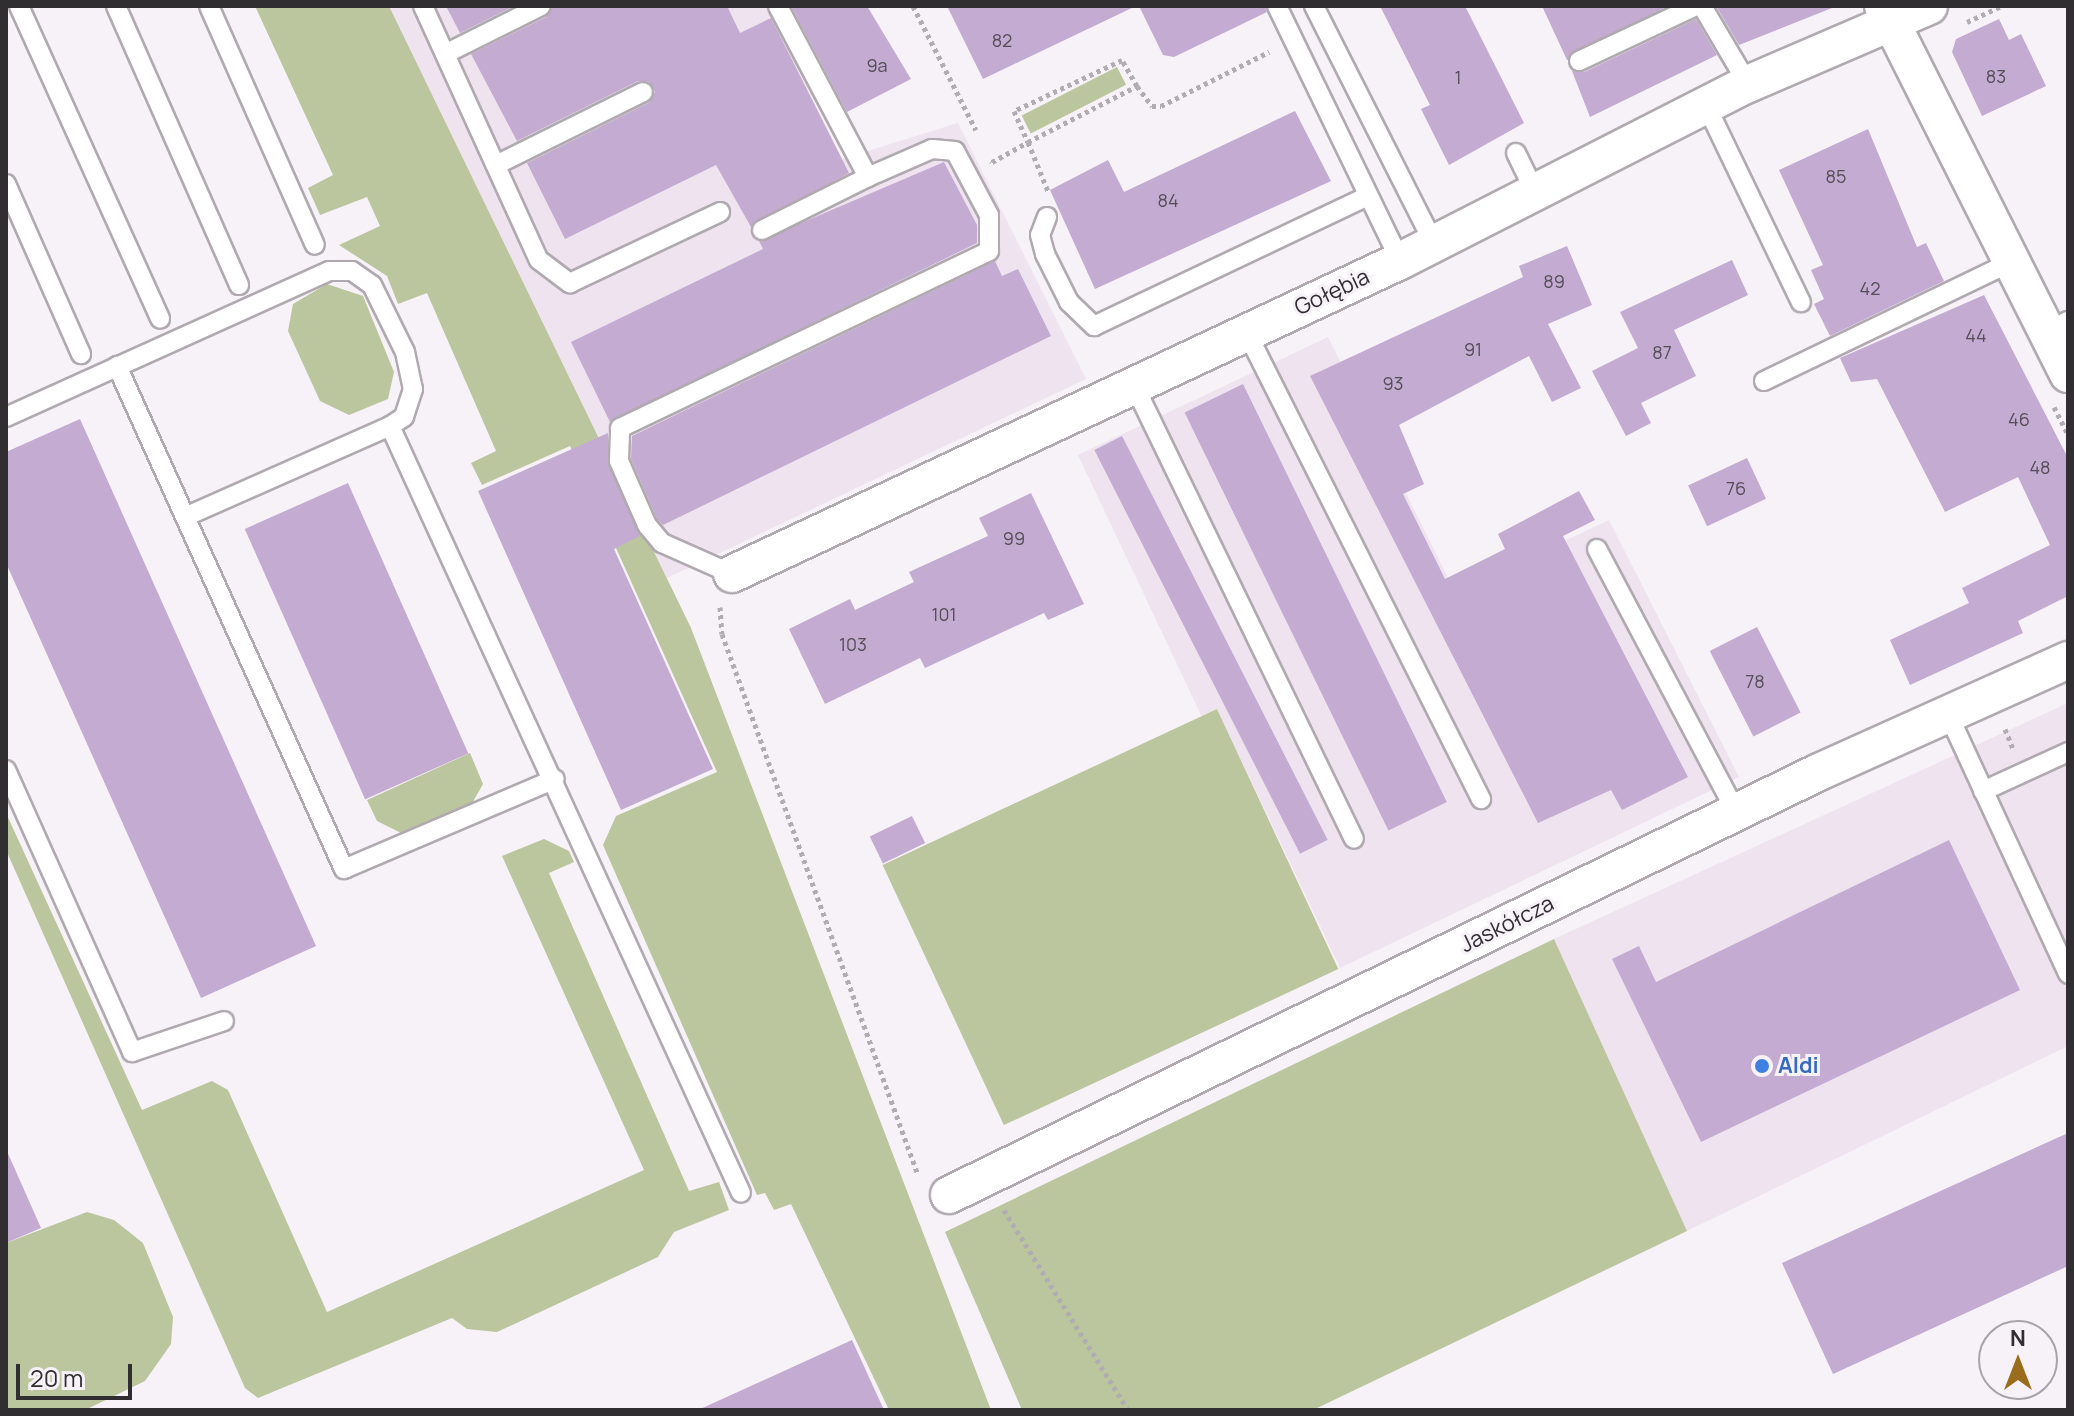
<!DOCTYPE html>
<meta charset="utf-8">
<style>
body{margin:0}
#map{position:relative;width:2074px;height:1416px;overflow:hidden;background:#f7f1f8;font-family:Manrope,sans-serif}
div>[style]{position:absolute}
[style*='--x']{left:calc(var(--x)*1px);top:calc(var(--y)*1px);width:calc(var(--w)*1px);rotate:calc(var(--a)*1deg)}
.built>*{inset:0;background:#efe3f0}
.green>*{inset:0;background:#bbc69e;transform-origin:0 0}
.building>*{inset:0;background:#c3abd1;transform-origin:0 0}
.path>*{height:5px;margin-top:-2.5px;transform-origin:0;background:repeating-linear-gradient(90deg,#b0acb1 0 4px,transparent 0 8px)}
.roads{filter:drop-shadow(2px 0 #b0aab0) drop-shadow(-2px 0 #b0aab0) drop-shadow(0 2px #b0aab0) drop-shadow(0 -2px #b0aab0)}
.service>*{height:18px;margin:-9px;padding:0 9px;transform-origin:9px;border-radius:9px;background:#fff}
.minor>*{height:36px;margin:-18px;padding:0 18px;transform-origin:18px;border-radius:18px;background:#fff}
.dots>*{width:22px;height:22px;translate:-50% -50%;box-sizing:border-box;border:4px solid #f7f1f8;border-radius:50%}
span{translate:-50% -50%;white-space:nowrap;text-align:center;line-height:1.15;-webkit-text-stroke:6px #f7f1f8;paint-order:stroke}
.number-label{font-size:18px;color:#554d58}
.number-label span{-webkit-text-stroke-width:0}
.street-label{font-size:22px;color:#302e30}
.shop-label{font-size:22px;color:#366cbe;font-weight:700}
.left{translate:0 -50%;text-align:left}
.frame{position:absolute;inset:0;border:8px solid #302e30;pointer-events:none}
.north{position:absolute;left:1978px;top:1320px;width:80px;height:80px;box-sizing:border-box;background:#f7f1f8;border:2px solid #a7a3a8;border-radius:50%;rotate:0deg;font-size:22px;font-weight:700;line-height:32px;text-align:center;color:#302e30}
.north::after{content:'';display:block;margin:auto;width:28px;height:36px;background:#9a6d1c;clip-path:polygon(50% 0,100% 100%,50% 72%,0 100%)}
.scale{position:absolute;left:16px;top:1364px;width:116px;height:36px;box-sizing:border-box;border:4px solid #302e30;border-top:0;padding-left:10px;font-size:24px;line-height:28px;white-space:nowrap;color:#302e30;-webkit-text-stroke:6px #f7f1f8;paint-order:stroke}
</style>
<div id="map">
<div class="built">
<div style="clip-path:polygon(389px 6px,766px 6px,842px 159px,958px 123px,1086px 379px,667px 578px)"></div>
<div style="clip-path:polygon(1328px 337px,1455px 592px,1609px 520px,1739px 777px,1340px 968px,1217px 709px,1202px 717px,1078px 455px)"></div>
<div style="clip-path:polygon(2068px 703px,2068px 1046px,1687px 1231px,1554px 939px)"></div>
</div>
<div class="green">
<div style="clip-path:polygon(255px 6px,389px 6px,691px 628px,991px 1410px,889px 1410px,791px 1204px,774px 1210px,765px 1193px,757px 1195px,603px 845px,616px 816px,717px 772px,570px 446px,482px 485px,471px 463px,496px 451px,427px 293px,398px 304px,387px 276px,339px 245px,380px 226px,367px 197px,320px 215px,308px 188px,333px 175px)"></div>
<div style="left:1117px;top:67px;width:20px;height:107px;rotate:63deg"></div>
<div style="clip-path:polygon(327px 284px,363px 296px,394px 372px,388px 399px,349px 415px,320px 401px,288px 331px,293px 304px)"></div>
<div style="left:1217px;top:709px;width:287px;height:369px;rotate:65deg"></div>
<div style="clip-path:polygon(470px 753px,483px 784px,470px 807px,401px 833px,377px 821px,367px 800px)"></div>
<div style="clip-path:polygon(6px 813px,142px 1110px,212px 1081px,228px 1090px,327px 1312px,644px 1170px,502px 856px,544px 839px,569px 851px,574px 862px,549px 873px,689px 1191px,719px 1182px,729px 1210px,674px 1232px,658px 1257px,497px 1332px,467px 1329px,452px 1318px,258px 1398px,245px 1388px,6px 850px)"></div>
<div style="clip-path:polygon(1554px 939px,1687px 1231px,1313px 1410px,1022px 1410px,945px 1232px)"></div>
<div style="clip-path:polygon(87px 1212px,114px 1220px,143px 1243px,173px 1317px,171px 1344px,145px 1381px,85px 1410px,6px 1410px,6px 1243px)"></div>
</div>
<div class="building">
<div style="clip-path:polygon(446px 6px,514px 6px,460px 33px)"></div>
<div style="clip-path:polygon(553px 6px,727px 6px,740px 33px,771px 18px,849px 173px,751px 227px,716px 165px,565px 239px,527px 163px,648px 103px,655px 92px,649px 82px,638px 81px,517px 141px,471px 54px,546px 17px)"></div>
<div style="clip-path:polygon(867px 6px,911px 79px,847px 112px,792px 8px)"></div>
<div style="clip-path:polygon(947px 6px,1136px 6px,983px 79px)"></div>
<div style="clip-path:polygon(1139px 6px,1265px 6px,1267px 12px,1174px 57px,1163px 55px)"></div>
<div style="clip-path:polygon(1380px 6px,1465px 6px,1524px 123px,1449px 165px,1421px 109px,1430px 105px)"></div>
<div style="clip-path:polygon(1542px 6px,1668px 6px,1567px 60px)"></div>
<div style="clip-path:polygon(1716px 6px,1837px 6px,1739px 45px)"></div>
<div style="clip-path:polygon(1696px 19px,1717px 55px,1590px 117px,1572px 71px,1584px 72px)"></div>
<div style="clip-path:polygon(1999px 19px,2009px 40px,2021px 34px,2046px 86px,1982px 116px,1952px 52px,1956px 39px)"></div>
<div style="clip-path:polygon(1295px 111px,1331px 181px,1095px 289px,1050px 190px,1108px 160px,1124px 192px)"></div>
<div style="clip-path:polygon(1868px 129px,1917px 247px,1926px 243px,1944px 281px,1830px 336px,1814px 304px,1824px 299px,1811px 270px,1823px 265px,1779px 170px)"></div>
<div style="clip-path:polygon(944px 162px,977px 225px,977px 243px,610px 422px,571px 342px,763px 249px,759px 241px)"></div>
<div style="clip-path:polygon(1567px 246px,1592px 305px,1548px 324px,1581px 388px,1552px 402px,1529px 356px,1399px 425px,1424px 484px,1403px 494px,1445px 579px,1505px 549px,1498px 534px,1579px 491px,1595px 520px,1563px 536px,1688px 777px,1622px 810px,1611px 790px,1538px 823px,1310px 376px,1523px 277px,1519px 266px)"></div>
<div style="clip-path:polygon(1732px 260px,1748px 295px,1674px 330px,1696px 376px,1641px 403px,1651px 423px,1626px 436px,1592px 371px,1638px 348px,1620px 312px)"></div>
<div style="clip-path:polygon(995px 261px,1002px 276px,1018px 269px,1051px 336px,663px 525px,657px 519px,631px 459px,632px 436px)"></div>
<div style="clip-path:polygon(1984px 295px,2068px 458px,2068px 596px,2018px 621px,2023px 633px,1910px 685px,1890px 640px,1969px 603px,1962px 588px,2050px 545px,2018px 477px,1945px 512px,1877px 379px,1851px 382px,1840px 358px)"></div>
<div style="left:1243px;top:384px;width:465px;height:65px;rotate:64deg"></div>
<div style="clip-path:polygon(80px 419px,316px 946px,201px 998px,6px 563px,6px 452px)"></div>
<div style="clip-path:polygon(608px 433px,608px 465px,640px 536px,614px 549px,713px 769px,621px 810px,478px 491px)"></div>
<div style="left:1122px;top:436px;width:453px;height:31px;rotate:63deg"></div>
<div style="left:1747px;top:458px;width:45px;height:65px;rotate:65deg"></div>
<div style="left:348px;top:483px;width:296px;height:113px;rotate:66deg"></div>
<div style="clip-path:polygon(1031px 493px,1084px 604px,1048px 620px,1044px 613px,925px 668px,920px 658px,825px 704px,789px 629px,850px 599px,855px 610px,914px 582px,909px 572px,988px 536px,979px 518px)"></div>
<div style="left:1757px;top:627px;width:96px;height:53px;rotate:63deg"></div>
<div style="left:912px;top:816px;width:30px;height:47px;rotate:64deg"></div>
<div style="clip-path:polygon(1949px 840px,2020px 990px,1701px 1142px,1612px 959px,1639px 946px,1656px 982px)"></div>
<div style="clip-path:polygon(2068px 1133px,2068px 1266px,1833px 1374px,1782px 1263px)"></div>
<div style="clip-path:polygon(6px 1149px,41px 1228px,6px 1243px)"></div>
<div style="clip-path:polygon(852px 1340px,884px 1410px,698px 1410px)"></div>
</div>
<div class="path">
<div style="--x:913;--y:6;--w:139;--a:63.1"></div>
<div style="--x:1967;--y:22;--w:38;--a:-25"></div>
<div style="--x:1137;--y:86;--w:25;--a:53"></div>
<div style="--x:1152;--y:106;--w:9;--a:0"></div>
<div style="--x:1161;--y:106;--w:121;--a:-26.6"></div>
<div style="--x:991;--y:161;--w:1;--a:45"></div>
<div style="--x:992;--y:162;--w:41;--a:-29.1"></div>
<div style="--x:1028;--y:142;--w:123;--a:-27.2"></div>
<div style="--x:1137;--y:86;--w:30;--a:-120"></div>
<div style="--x:1122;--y:60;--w:119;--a:154.7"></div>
<div style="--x:1014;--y:111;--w:34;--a:66"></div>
<div style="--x:1028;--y:142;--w:53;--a:67.8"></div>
<div style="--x:2054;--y:407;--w:30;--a:63"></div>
<div style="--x:720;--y:607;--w:27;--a:86"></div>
<div style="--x:722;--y:634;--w:575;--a:70.08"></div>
<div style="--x:2005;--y:729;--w:22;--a:68"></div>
<div style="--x:1004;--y:1210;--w:235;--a:58.2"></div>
</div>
<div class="roads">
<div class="service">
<div style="--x:19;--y:6;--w:343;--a:65.7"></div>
<div style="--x:116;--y:6;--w:305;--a:66.2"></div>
<div style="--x:209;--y:6;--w:261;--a:66.1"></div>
<div style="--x:423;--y:6;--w:279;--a:65.5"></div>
<div style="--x:539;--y:260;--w:39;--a:37"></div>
<div style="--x:570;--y:283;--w:166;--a:-25.3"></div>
<div style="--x:1277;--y:6;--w:283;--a:64.2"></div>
<div style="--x:1314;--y:6;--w:267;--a:63.2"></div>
<div style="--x:1702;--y:6;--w:91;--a:59.5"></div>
<div style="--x:445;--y:54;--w:107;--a:-26.6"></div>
<div style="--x:1579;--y:61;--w:129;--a:-25.2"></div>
<div style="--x:1706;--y:105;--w:219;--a:64.3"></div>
<div style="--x:1516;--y:153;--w:43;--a:64"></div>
<div style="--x:496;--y:165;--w:164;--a:-26.4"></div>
<div style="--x:6;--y:184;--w:186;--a:66.2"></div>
<div style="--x:1047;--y:217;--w:19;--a:111"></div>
<div style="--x:1040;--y:235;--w:20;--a:75"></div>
<div style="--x:1045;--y:254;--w:54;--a:63.4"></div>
<div style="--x:1069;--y:302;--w:35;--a:44"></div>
<div style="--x:1094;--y:326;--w:303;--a:-25.4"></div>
<div style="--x:762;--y:230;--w:119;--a:-26.6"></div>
<div style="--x:1246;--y:331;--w:524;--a:63.34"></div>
<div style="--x:2047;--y:332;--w:24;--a:-28"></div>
<div style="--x:117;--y:366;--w:552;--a:65.71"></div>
<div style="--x:344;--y:869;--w:229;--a:-23.1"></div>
<div style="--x:1764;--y:381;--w:274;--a:-25.7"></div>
<div style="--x:1134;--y:385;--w:504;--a:64.15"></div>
<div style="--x:6;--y:417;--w:354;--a:-24.3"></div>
<div style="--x:329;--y:271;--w:23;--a:0"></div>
<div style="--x:352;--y:271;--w:24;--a:35"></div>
<div style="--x:372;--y:285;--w:75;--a:63.8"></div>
<div style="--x:405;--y:352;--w:38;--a:78"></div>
<div style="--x:413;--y:389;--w:29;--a:108"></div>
<div style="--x:404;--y:417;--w:17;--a:147"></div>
<div style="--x:390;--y:426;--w:843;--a:65.41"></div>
<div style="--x:187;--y:516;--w:222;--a:-23.9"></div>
<div style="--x:1597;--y:549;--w:297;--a:62.1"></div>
<div style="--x:732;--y:574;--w:77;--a:-156.1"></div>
<div style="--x:662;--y:543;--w:23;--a:-130"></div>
<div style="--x:647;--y:525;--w:70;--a:-113.6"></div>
<div style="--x:619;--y:461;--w:33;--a:-88"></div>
<div style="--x:620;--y:428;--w:409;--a:-25.6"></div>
<div style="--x:989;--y:251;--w:36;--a:-90"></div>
<div style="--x:989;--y:215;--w:72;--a:-118"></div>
<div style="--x:955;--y:151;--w:23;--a:-175"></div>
<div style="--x:932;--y:149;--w:70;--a:156.4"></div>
<div style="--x:868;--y:177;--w:193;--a:-117.8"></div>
<div style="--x:1949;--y:716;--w:284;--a:65.2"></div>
<div style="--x:6;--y:770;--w:309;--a:65.9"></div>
<div style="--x:132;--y:1052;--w:97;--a:-18.6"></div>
<div style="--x:1983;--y:791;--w:94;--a:-24.6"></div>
</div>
<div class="minor">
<div style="--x:1883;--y:6;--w:412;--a:63.3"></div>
<div style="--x:732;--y:574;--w:738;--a:-25.11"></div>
<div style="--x:1400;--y:261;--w:390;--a:-27"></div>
<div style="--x:1748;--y:84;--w:197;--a:-23.3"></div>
<div style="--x:949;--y:1195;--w:967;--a:-25.93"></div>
<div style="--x:1819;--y:772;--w:273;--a:-24.2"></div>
</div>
</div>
<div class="dots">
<div style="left:1762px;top:1066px;background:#3f7fe0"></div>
</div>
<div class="number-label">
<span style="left:1002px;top:40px">82</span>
<span style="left:877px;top:65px">9a</span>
<span style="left:1996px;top:76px">83</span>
<span style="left:1458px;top:77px">1</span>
<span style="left:1836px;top:176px">85</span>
<span style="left:1168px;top:200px">84</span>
<span style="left:1554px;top:281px">89</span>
<span style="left:1870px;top:288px">42</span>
<span style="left:1976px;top:335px">44</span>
<span style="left:1473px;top:349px">91</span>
<span style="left:1662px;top:352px">87</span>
<span style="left:1393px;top:383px">93</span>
<span style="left:2019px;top:419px">46</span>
<span style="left:2040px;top:467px">48</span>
<span style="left:1736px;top:488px">76</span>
<span style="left:1014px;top:538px">99</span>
<span style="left:944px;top:614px">101</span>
<span style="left:853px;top:644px">103</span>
<span style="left:1755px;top:681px">78</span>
</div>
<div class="street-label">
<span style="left:1332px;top:292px;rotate:-25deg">Gołębia</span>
<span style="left:1507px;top:924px;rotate:-26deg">Jaskółcza</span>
</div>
<div class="shop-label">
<span class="left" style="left:1778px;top:1066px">Aldi</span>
</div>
<div class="frame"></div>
<div class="north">N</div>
<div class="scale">20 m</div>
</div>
